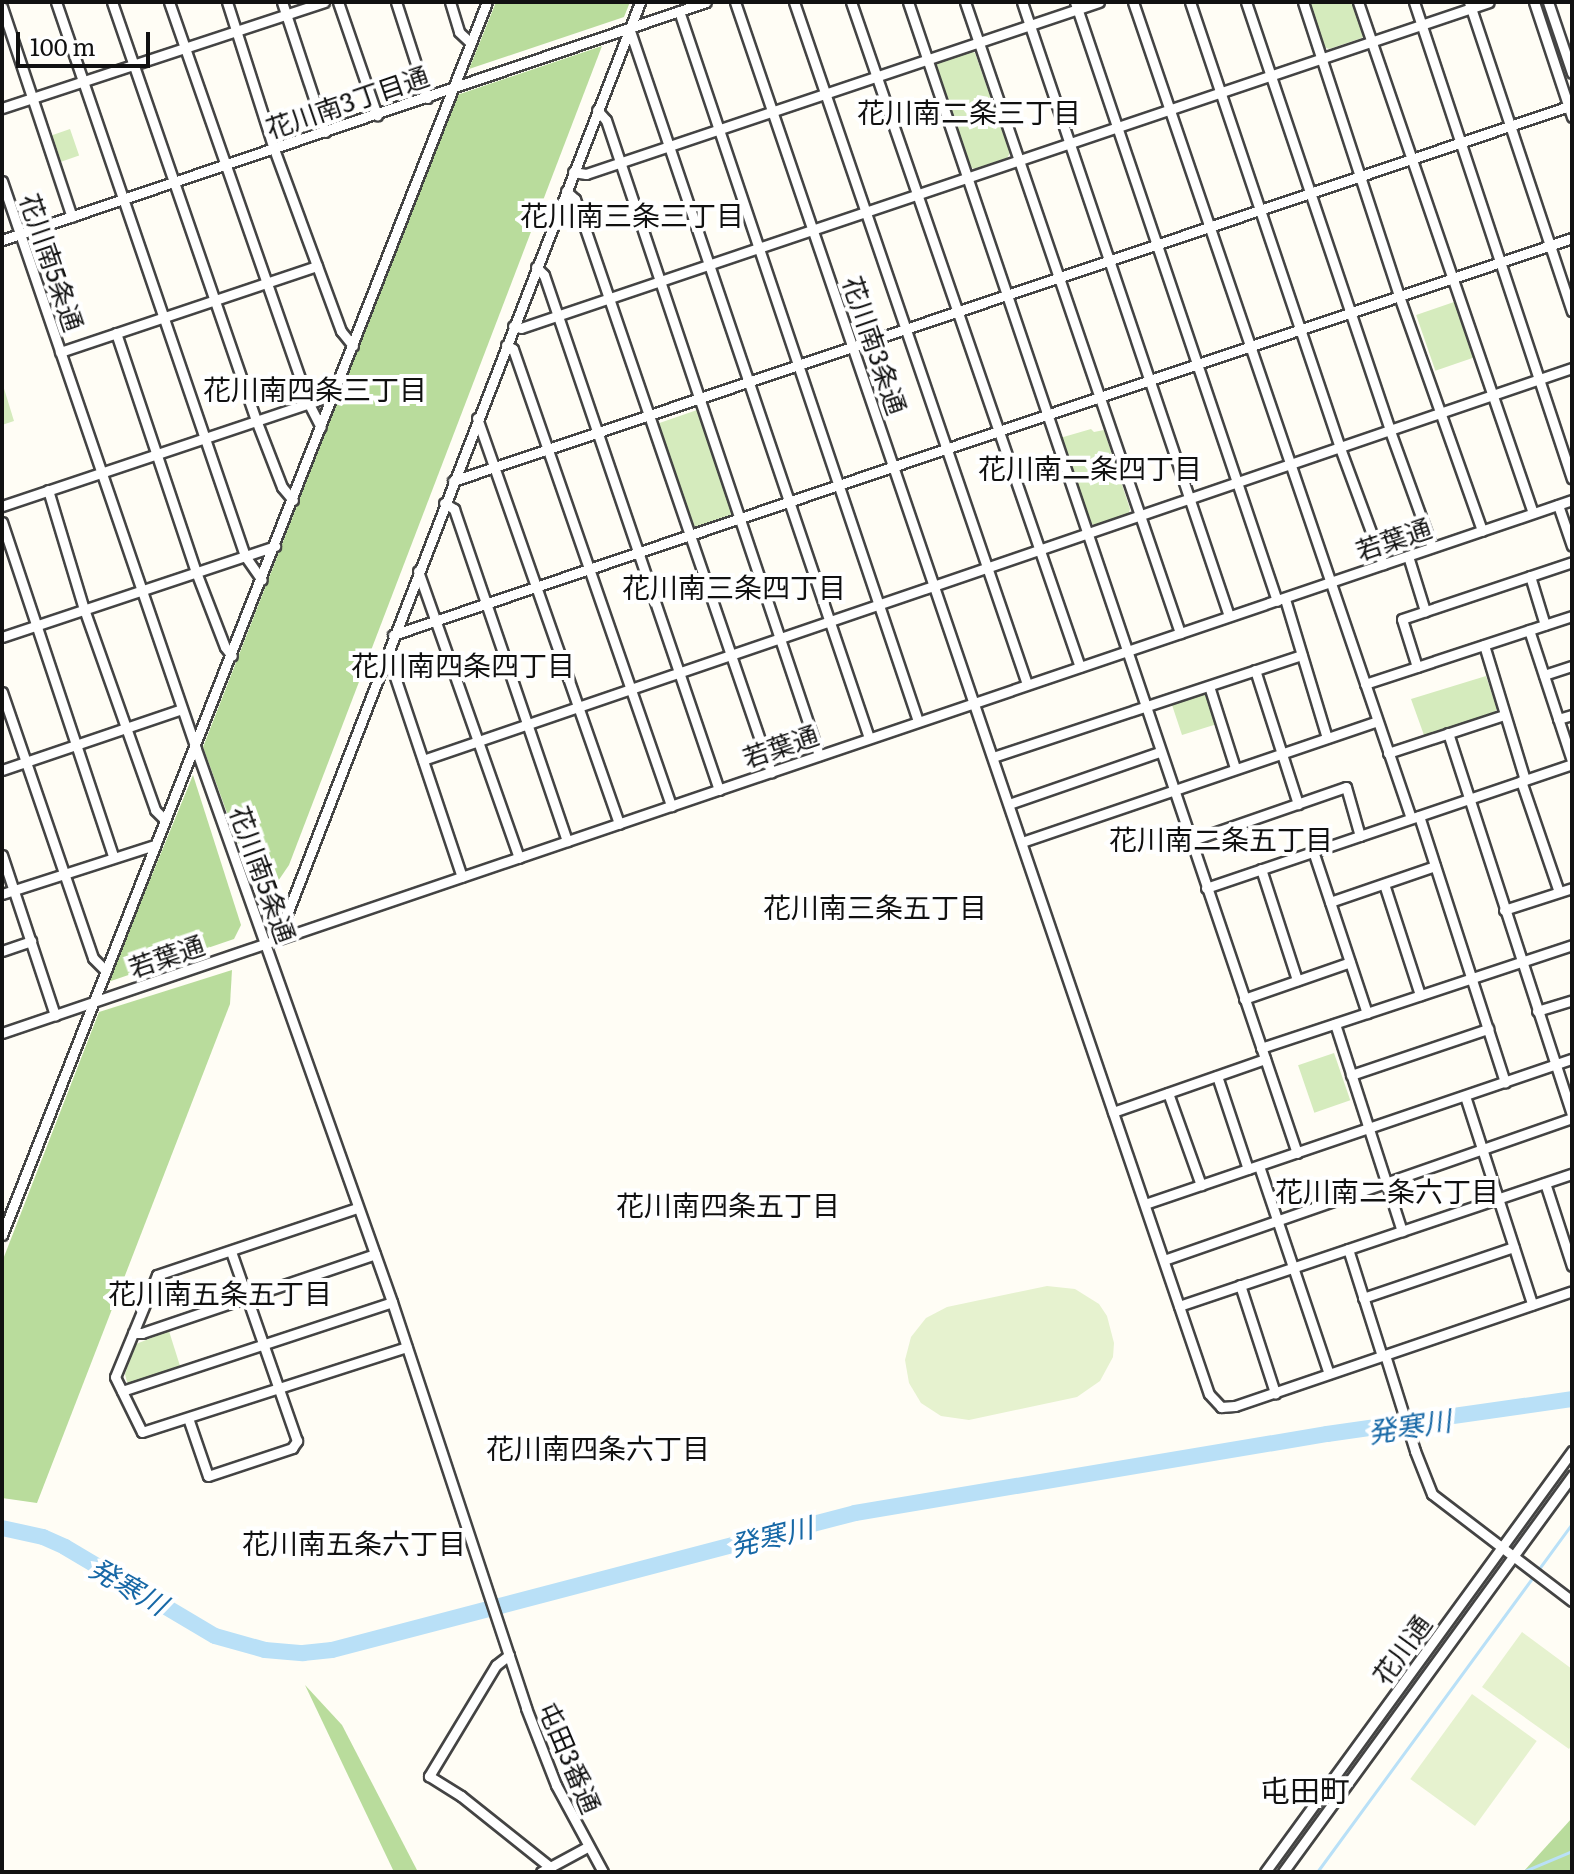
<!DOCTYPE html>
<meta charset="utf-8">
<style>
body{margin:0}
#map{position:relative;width:1574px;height:1874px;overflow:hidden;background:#fffdf5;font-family:Literata,"Noto Sans JP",serif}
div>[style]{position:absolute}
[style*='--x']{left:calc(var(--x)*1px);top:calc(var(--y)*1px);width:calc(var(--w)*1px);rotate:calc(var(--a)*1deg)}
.green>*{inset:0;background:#d5ebbd;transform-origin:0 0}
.forest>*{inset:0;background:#b9dc9c}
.pitch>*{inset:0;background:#e6f2cf;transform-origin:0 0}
.stream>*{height:3px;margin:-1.5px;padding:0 1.5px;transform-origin:1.5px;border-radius:1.5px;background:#b9e0f7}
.river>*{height:16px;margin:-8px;padding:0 8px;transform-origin:8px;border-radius:8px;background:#b9e0f7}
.roads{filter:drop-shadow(2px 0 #444) drop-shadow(-2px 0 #444) drop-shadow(0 2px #444) drop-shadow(0 -2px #444)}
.minor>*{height:9px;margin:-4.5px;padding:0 4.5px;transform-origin:4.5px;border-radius:4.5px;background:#fff}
span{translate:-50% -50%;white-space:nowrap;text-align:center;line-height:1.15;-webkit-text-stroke:8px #fff;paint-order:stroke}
.street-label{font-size:26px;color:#111}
.neighbourhood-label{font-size:28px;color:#111}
.water-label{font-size:28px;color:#1768a6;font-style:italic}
.quarter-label{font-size:30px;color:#111}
.frame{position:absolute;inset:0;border:4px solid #111;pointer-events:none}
.scale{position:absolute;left:16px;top:32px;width:134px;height:36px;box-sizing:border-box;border:4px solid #111;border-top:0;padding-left:10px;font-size:24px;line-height:28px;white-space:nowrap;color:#111;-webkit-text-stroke:6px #fff;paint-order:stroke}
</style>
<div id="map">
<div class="green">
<div style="clip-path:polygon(1310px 2px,1353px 2px,1365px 34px,1362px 38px,1329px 49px,1324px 47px)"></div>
<div style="clip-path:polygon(971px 51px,975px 53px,1010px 153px,1007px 158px,974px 169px,969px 166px,936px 66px,938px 62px)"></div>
<div style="left:70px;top:129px;width:28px;height:19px;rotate:71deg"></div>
<div style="left:1454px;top:302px;width:59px;height:40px;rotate:71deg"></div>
<div style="clip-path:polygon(2px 382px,14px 421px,2px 425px)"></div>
<div style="left:697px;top:410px;width:110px;height:42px;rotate:71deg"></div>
<div style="clip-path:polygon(1091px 429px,1094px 432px,1104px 430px,1130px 509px,1128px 515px,1095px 526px,1090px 522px,1060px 438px)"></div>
<div style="clip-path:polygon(1486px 676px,1497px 709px,1494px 713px,1425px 738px,1411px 699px)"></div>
<div style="clip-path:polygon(1201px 690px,1207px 693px,1217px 724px,1182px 735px,1171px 702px)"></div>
<div style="left:1334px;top:1053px;width:50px;height:38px;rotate:71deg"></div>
<div style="clip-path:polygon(169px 1331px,180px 1366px,131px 1384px,127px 1382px,125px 1374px,136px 1344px)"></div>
</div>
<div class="forest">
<div style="clip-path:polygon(496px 2px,630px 2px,624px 17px,469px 69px)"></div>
<div style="clip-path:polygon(602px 46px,289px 865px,261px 906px,203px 747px,457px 95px)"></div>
<div style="clip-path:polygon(193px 775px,241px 925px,234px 939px,108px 982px)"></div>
<div style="clip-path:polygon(232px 970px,230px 1004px,37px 1503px,2px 1498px,2px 1262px,99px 1012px)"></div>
<div style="clip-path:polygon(305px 1685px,342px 1725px,418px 1872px,394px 1872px)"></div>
<div style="clip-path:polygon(1572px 1818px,1572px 1872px,1523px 1872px)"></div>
</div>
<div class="pitch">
<div style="clip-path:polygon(1047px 1286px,1075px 1289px,1099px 1304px,1107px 1316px,1114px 1343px,1113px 1357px,1100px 1381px,1077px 1397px,969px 1420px,941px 1416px,921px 1403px,909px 1383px,905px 1360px,911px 1337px,926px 1318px,947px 1307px)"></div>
<div style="clip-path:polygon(1522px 1632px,1572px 1669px,1572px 1744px,1569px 1749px,1482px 1687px)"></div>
<div style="left:1472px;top:1694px;width:80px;height:105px;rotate:36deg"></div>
</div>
<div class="stream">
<div style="--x:1317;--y:1872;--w:431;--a:-53.8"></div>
<div style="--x:1522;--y:1872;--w:54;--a:-22.8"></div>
</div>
<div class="river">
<div style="--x:2;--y:1528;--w:42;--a:12.4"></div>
<div style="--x:43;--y:1537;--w:24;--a:24"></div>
<div style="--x:65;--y:1547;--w:174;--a:30.7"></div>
<div style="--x:215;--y:1636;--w:52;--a:15.6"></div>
<div style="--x:265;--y:1650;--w:38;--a:5"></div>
<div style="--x:303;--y:1653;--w:29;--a:-6"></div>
<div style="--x:332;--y:1650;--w:541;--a:-14.68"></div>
<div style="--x:855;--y:1513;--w:479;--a:-9.5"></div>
<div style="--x:1327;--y:1434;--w:247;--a:-8.1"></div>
</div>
<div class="roads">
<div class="minor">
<div style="--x:56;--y:2;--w:585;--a:71.16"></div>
<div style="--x:245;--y:556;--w:29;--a:55"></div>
<div style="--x:112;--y:2;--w:442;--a:71"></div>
<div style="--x:256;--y:420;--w:72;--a:68.8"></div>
<div style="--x:282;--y:487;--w:17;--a:50"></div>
<div style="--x:169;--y:2;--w:423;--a:70.8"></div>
<div style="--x:308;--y:402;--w:28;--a:63"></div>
<div style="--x:227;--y:2;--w:154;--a:72.3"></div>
<div style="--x:274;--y:149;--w:194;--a:69.8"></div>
<div style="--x:341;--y:331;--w:19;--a:51"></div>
<div style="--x:282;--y:2;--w:137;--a:71.7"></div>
<div style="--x:338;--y:2;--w:120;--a:71"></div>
<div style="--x:396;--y:2;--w:101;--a:72.1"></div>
<div style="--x:450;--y:2;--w:31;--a:73"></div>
<div style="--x:459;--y:32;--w:16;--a:43"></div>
<div style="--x:735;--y:2;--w:1470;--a:71.2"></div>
<div style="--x:1209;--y:1394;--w:18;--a:47"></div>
<div style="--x:1221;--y:1407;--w:14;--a:-4"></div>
<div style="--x:1235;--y:1406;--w:356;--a:-18.8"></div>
<div style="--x:794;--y:2;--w:721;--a:71.14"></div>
<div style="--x:851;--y:2;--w:703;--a:71"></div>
<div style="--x:908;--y:2;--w:1215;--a:71.33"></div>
<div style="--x:965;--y:2;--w:667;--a:71.18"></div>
<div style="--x:1022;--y:2;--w:648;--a:71.37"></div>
<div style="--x:1075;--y:2;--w:632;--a:71.36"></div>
<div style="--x:1133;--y:2;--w:862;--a:71.19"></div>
<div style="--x:1190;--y:2;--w:471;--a:71.4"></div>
<div style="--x:1340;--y:448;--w:124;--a:69.7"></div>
<div style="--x:1246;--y:2;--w:453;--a:71.4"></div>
<div style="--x:1390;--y:431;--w:123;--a:70.1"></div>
<div style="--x:1303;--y:2;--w:309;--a:71.9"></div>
<div style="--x:1399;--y:296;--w:249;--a:70.5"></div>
<div style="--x:1358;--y:2;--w:540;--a:71.1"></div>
<div style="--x:1414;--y:2;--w:502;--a:71.67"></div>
<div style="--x:1469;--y:2;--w:326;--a:71.6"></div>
<div style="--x:1534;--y:2;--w:121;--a:71.7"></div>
<div style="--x:1548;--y:2;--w:75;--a:71.3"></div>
<div style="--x:2;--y:7;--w:221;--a:71.6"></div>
<div style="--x:679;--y:11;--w:749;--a:71.4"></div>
<div style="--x:629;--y:28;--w:749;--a:71.32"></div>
<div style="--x:2;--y:108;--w:339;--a:-18.2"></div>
<div style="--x:597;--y:110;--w:13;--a:48"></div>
<div style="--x:606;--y:120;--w:670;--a:71.46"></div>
<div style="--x:573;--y:172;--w:13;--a:9"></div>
<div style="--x:586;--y:174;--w:541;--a:-18.54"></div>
<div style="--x:2;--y:181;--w:600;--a:71.14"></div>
<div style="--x:196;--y:749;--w:587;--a:70.48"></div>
<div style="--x:392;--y:1302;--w:428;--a:71.7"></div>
<div style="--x:526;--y:1708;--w:83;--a:68.7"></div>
<div style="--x:556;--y:1785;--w:99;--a:61.6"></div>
<div style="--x:566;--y:191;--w:12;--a:42"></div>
<div style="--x:575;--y:199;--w:606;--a:71.12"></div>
<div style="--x:2;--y:240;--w:743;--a:-18.68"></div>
<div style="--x:536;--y:267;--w:11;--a:45"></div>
<div style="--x:544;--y:275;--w:544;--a:71.23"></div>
<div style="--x:513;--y:326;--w:8;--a:14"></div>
<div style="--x:521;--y:328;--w:1021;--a:-18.61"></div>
<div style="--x:116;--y:333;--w:252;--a:71.5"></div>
<div style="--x:196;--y:572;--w:80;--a:68.9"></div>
<div style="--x:225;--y:647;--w:11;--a:52"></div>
<div style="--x:506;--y:345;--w:8;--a:30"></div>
<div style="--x:513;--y:349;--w:484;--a:70.9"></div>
<div style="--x:60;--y:352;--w:271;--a:-18.5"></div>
<div style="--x:477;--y:418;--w:430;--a:70.7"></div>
<div style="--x:453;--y:481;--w:1180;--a:-18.57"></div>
<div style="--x:48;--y:490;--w:124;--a:73.2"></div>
<div style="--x:84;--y:609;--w:213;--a:70.5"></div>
<div style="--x:155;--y:810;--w:14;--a:45"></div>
<div style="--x:444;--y:503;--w:12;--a:31"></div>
<div style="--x:454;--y:509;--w:351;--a:71.2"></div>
<div style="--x:1558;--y:505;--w:43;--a:71.1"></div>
<div style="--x:2;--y:506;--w:350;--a:-18.5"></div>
<div style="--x:2;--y:522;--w:352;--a:71.6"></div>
<div style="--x:1408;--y:556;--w:58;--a:72.8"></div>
<div style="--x:418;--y:571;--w:304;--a:70.6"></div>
<div style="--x:1530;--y:576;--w:51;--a:73"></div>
<div style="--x:1285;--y:599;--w:145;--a:73.2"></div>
<div style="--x:1529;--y:630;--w:138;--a:71.8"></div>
<div style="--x:393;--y:635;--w:1244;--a:-18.61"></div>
<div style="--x:2;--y:637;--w:288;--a:-18.4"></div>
<div style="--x:1484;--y:645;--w:141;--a:73.1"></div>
<div style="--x:385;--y:656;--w:17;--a:62"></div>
<div style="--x:393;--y:671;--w:217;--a:71.5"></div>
<div style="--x:1417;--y:667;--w:50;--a:-107.4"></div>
<div style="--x:1402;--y:619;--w:179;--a:-18.5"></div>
<div style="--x:1255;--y:670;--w:141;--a:72.2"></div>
<div style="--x:1544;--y:675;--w:29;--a:-18"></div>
<div style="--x:1365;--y:684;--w:218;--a:-18.2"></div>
<div style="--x:1209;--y:686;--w:86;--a:72.4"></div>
<div style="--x:2;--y:692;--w:281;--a:71.1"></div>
<div style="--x:93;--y:958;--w:18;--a:45"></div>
<div style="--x:1558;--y:719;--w:15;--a:-16"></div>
<div style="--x:1448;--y:733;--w:401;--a:72"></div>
<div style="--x:1388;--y:753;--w:122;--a:-18.1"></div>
<div style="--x:993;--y:757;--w:325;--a:-18.3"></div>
<div style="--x:423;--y:760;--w:1214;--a:-18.84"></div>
<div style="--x:2;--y:770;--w:190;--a:-18.7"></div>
<div style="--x:1521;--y:781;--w:117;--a:71.1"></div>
<div style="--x:1009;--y:804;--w:159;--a:-19.1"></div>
<div style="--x:1419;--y:816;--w:280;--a:72.1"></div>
<div style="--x:1190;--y:841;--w:165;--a:-19.1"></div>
<div style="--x:1346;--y:787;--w:51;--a:74.1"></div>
<div style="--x:1022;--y:842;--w:375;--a:-18.8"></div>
<div style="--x:1313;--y:851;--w:171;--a:71.6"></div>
<div style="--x:2;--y:855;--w:169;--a:71.7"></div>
<div style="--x:1261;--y:869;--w:117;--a:72"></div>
<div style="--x:1384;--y:884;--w:117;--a:72"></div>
<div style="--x:1206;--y:888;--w:386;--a:-18.7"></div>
<div style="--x:2;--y:894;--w:161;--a:-17.8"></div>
<div style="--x:1330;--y:902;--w:111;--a:-18.9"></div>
<div style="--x:1504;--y:910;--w:71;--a:-17.9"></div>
<div style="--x:277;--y:940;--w:1006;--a:-68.84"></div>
<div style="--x:2;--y:951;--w:31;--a:-19"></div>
<div style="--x:1244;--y:999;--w:112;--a:-19.2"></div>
<div style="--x:1537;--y:1011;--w:37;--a:-17"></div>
<div style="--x:1335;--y:1024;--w:218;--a:72.1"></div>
<div style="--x:2;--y:1033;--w:1658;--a:-18.75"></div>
<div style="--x:1261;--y:1048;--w:328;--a:-18.3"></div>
<div style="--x:1351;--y:1075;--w:145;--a:-18.6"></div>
<div style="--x:1217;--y:1076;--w:98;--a:71.6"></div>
<div style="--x:1168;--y:1093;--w:98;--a:70.3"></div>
<div style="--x:1465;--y:1096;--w:219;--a:72.1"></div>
<div style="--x:1113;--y:1112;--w:161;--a:-19.2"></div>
<div style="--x:1259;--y:1166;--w:219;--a:71.4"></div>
<div style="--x:1545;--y:1183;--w:87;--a:72"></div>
<div style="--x:1145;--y:1204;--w:451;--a:-18.8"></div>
<div style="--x:357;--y:1208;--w:211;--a:161.5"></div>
<div style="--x:157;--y:1275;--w:110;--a:112.4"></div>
<div style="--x:115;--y:1377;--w:61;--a:63.9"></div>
<div style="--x:142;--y:1432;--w:278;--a:-17.8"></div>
<div style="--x:2;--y:1235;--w:1325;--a:-68.53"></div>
<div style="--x:1348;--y:1249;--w:112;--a:72.4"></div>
<div style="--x:1164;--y:1260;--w:432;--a:-19.2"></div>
<div style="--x:1240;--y:1285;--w:114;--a:72"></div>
<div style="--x:1363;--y:1298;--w:159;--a:-18.7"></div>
<div style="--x:1179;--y:1306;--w:415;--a:-18.6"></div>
<div style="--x:133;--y:1333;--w:9;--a:0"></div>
<div style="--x:142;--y:1333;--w:246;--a:-18.7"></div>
<div style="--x:1385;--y:1355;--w:101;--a:72.6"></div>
<div style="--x:1415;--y:1451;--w:46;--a:68.4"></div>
<div style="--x:1432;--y:1494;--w:176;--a:37.4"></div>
<div style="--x:122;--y:1391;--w:284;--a:-18.2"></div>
<div style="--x:188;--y:1418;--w:61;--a:71"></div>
<div style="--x:208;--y:1476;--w:89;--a:-18.4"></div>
<div style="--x:292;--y:1448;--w:9;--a:-54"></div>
<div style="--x:297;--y:1441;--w:201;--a:-109.2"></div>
<div style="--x:509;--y:1655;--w:16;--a:142"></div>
<div style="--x:496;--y:1665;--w:130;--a:121.1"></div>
<div style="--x:429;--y:1776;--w:38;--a:32"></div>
<div style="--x:461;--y:1796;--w:114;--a:38.6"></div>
<div style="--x:541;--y:1872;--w:52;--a:-28.5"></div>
<div style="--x:1265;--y:1872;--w:521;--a:-53.9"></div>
<div style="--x:1283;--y:1872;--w:491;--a:-53.9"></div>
</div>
</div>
<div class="street-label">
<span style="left:347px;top:101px;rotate:-19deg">花川南3丁目通</span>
<span style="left:53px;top:262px;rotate:71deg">花川南5条通</span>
<span style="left:876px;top:345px;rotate:71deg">花川南3条通</span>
<span style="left:1393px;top:538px;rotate:-19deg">若葉通</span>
<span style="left:780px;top:745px;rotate:-19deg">若葉通</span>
<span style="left:264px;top:874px;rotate:70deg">花川南5条通</span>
<span style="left:166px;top:955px;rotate:-19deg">若葉通</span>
<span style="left:1401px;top:1649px;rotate:-54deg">花川通</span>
<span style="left:571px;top:1757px;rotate:67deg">屯田3番通</span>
</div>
<div class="neighbourhood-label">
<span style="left:969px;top:111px">花川南二条三丁目</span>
<span style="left:632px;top:214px">花川南三条三丁目</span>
<span style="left:315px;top:388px">花川南四条三丁目</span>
<span style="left:1090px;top:467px">花川南二条四丁目</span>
<span style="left:734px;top:586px">花川南三条四丁目</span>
<span style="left:463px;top:664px">花川南四条四丁目</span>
<span style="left:1221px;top:838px">花川南二条五丁目</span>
<span style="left:875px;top:906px">花川南三条五丁目</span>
<span style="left:1387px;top:1190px">花川南二条六丁目</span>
<span style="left:728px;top:1204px">花川南四条五丁目</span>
<span style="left:220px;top:1292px">花川南五条五丁目</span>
<span style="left:598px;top:1447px">花川南四条六丁目</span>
<span style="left:354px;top:1542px">花川南五条六丁目</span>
</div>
<div class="water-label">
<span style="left:1409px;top:1425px;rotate:-9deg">発寒川</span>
<span style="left:771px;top:1535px;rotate:-14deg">発寒川</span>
<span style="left:129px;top:1585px;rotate:30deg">発寒川</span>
</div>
<div class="quarter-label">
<span style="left:1305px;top:1789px">屯田町</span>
</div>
<div class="frame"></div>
<div class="scale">100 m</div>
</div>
